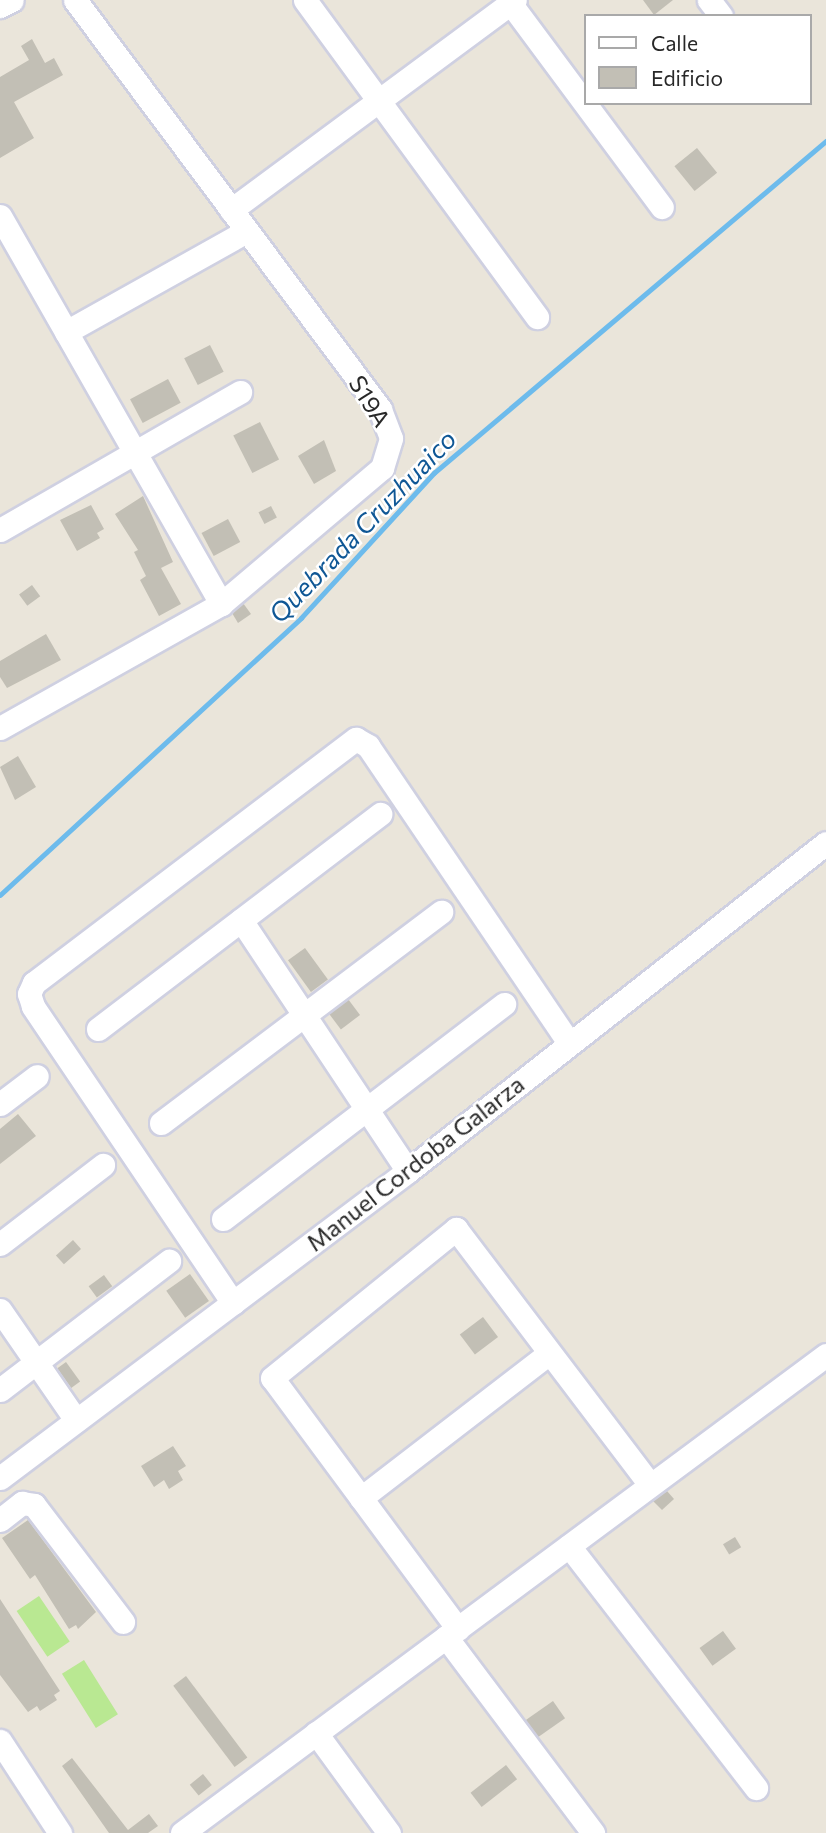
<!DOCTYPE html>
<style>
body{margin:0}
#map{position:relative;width:826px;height:1833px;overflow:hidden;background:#eae5da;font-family:Commissioner,sans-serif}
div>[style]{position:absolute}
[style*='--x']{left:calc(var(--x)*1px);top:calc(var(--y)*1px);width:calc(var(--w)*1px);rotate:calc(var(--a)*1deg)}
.pitch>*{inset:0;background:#b9e892;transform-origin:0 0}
.stream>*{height:4.5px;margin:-2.25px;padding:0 2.25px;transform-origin:2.25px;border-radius:2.25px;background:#6dbbec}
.building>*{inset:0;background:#c2bfb5;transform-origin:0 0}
.roads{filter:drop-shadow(2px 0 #cfd0e1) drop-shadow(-2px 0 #cfd0e1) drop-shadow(0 2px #cfd0e1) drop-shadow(0 -2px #cfd0e1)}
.minor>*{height:23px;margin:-11.5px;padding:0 11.5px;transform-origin:11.5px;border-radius:11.5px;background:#fff}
span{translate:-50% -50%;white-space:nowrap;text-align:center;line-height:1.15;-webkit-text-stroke:5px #fff;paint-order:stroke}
.street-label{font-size:24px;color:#282828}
.water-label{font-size:26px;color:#0f5795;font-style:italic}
.legend{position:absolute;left:584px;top:14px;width:228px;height:91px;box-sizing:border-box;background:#fff;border:2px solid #a9a9a9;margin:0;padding:9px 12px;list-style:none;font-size:21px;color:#282828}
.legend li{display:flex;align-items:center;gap:14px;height:35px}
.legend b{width:35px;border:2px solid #a9a9a9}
</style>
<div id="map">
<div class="pitch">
<div style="left:39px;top:1596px;width:55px;height:27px;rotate:56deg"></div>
<div style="left:84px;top:1660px;width:64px;height:26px;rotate:58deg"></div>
</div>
<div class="stream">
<div style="--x:0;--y:895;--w:409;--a:-42.6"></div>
<div style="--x:301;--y:618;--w:197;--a:-47.5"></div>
<div style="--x:434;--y:473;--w:514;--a:-40.26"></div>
</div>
<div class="building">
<div style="clip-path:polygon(643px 0,673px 0,654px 15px)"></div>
<div style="clip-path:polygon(32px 39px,45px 63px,54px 58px,63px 75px,14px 102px,34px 138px,0 158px,0 77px,29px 60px,21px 46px)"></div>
<div style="left:697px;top:148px;width:32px;height:29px;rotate:51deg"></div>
<div style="left:210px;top:345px;width:30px;height:29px;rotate:63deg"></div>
<div style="left:168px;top:379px;width:27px;height:43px;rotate:62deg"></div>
<div style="left:260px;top:422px;width:42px;height:30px;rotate:63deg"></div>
<div style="clip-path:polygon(324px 440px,336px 471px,314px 484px,298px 456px)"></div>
<div style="clip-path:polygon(143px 496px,173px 562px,161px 568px,181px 604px,159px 616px,140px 580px,146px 576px,134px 552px,138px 550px,115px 514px)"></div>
<div style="clip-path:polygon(91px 505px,104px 529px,97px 533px,100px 538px,77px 551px,60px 520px)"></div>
<div style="left:271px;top:506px;width:13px;height:14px;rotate:63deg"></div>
<div style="left:228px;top:519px;width:26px;height:30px;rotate:62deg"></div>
<div style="left:32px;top:585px;width:14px;height:16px;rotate:54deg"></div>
<div style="clip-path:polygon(243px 603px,251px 614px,238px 623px,232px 613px)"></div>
<div style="clip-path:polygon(46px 634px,61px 660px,7px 688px,0 677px,0 661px)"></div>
<div style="clip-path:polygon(18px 756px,36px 787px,15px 800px,0 767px)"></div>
<div style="left:305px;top:948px;width:39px;height:21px;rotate:54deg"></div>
<div style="left:348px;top:999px;width:20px;height:24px;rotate:53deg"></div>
<div style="clip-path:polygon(18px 1114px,36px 1136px,0 1164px,0 1129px)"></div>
<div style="left:73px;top:1240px;width:12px;height:23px;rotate:48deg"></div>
<div style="left:190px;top:1274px;width:33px;height:29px;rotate:55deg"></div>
<div style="left:104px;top:1275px;width:14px;height:19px;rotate:54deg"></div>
<div style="left:483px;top:1317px;width:25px;height:29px;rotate:53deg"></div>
<div style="left:66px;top:1362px;width:24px;height:11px;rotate:54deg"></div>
<div style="clip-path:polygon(173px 1446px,186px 1466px,178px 1471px,183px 1480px,169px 1489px,164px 1480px,154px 1487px,141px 1466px)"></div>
<div style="clip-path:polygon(667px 1491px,674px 1499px,662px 1510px,653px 1501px)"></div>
<div style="clip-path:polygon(28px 1520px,96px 1612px,78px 1629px,76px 1625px,69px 1629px,35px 1575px,30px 1579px,2px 1538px)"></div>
<div style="left:735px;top:1537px;width:12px;height:14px;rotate:59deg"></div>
<div style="clip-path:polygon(0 1599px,60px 1691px,54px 1695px,57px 1700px,40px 1711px,37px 1706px,28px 1712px,0 1675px)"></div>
<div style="left:723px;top:1631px;width:22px;height:29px;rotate:54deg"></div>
<div style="left:186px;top:1676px;width:102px;height:16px;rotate:53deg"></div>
<div style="left:553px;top:1701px;width:21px;height:34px;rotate:55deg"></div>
<div style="clip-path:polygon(72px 1758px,128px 1830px,149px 1814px,158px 1826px,148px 1833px,109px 1833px,62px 1766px)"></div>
<div style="left:506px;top:1765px;width:18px;height:45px;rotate:52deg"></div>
<div style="left:203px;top:1774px;width:14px;height:17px;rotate:51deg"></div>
</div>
<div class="roads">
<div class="minor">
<div style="--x:305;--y:0;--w:393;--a:53.8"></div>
<div style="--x:508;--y:0;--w:258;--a:53.4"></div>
<div style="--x:709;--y:0;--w:20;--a:53"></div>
<div style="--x:0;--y:6;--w:13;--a:-27"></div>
<div style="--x:231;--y:210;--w:353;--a:-36.5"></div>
<div style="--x:0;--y:216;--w:447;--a:60.3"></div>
<div style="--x:66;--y:332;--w:207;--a:-29.2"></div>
<div style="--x:0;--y:530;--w:277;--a:-29.9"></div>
<div style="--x:0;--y:728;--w:253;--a:-29.3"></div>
<div style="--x:221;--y:604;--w:211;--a:-40.2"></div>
<div style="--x:382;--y:468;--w:31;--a:-73"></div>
<div style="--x:391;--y:438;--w:31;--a:-111"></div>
<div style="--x:380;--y:409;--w:510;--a:-126.71"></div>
<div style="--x:241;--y:920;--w:301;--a:56.4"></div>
<div style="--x:98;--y:1029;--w:355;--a:-37.3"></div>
<div style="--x:0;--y:1104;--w:46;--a:-37.1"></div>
<div style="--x:161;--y:1123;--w:351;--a:-37"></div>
<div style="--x:223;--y:1219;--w:354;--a:-37.4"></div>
<div style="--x:0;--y:1244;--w:130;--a:-37.5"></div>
<div style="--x:233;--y:1303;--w:358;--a:-124"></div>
<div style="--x:33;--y:1006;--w:13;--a:-108"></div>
<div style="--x:29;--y:994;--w:12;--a:-66"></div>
<div style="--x:34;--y:983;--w:404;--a:-37.2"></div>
<div style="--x:356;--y:739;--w:14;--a:30"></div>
<div style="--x:368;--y:746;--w:359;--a:55.9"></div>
<div style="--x:0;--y:1310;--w:134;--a:55.4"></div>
<div style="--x:0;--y:1390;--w:213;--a:-37.4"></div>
<div style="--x:0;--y:1478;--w:511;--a:-36.96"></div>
<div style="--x:408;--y:1171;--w:531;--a:-38.12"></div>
<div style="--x:361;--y:1498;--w:236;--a:-37.6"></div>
<div style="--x:0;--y:1520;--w:28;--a:-38"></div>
<div style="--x:22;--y:1503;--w:12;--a:9"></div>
<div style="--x:34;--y:1505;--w:147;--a:52.7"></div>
<div style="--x:569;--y:1546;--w:306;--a:52.3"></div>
<div style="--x:458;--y:1629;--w:312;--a:-126.5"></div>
<div style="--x:272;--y:1378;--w:237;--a:-39"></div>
<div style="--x:456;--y:1229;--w:321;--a:52.8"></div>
<div style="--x:446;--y:1637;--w:245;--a:53.1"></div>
<div style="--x:316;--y:1733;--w:124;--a:53.9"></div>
<div style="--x:0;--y:1741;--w:110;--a:56.9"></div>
<div style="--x:182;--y:1833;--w:802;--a:-36.58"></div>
</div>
</div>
<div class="street-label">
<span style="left:370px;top:401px;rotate:58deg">S19A</span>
<span style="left:415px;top:1163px;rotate:-38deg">Manuel Cordoba Galarza</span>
</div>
<div class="water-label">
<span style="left:362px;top:526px;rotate:-46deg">Quebrada Cruzhuaico</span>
</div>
<ul class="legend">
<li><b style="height:9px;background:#fff"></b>Calle</li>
<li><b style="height:19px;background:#c2bfb5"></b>Edificio</li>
</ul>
</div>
